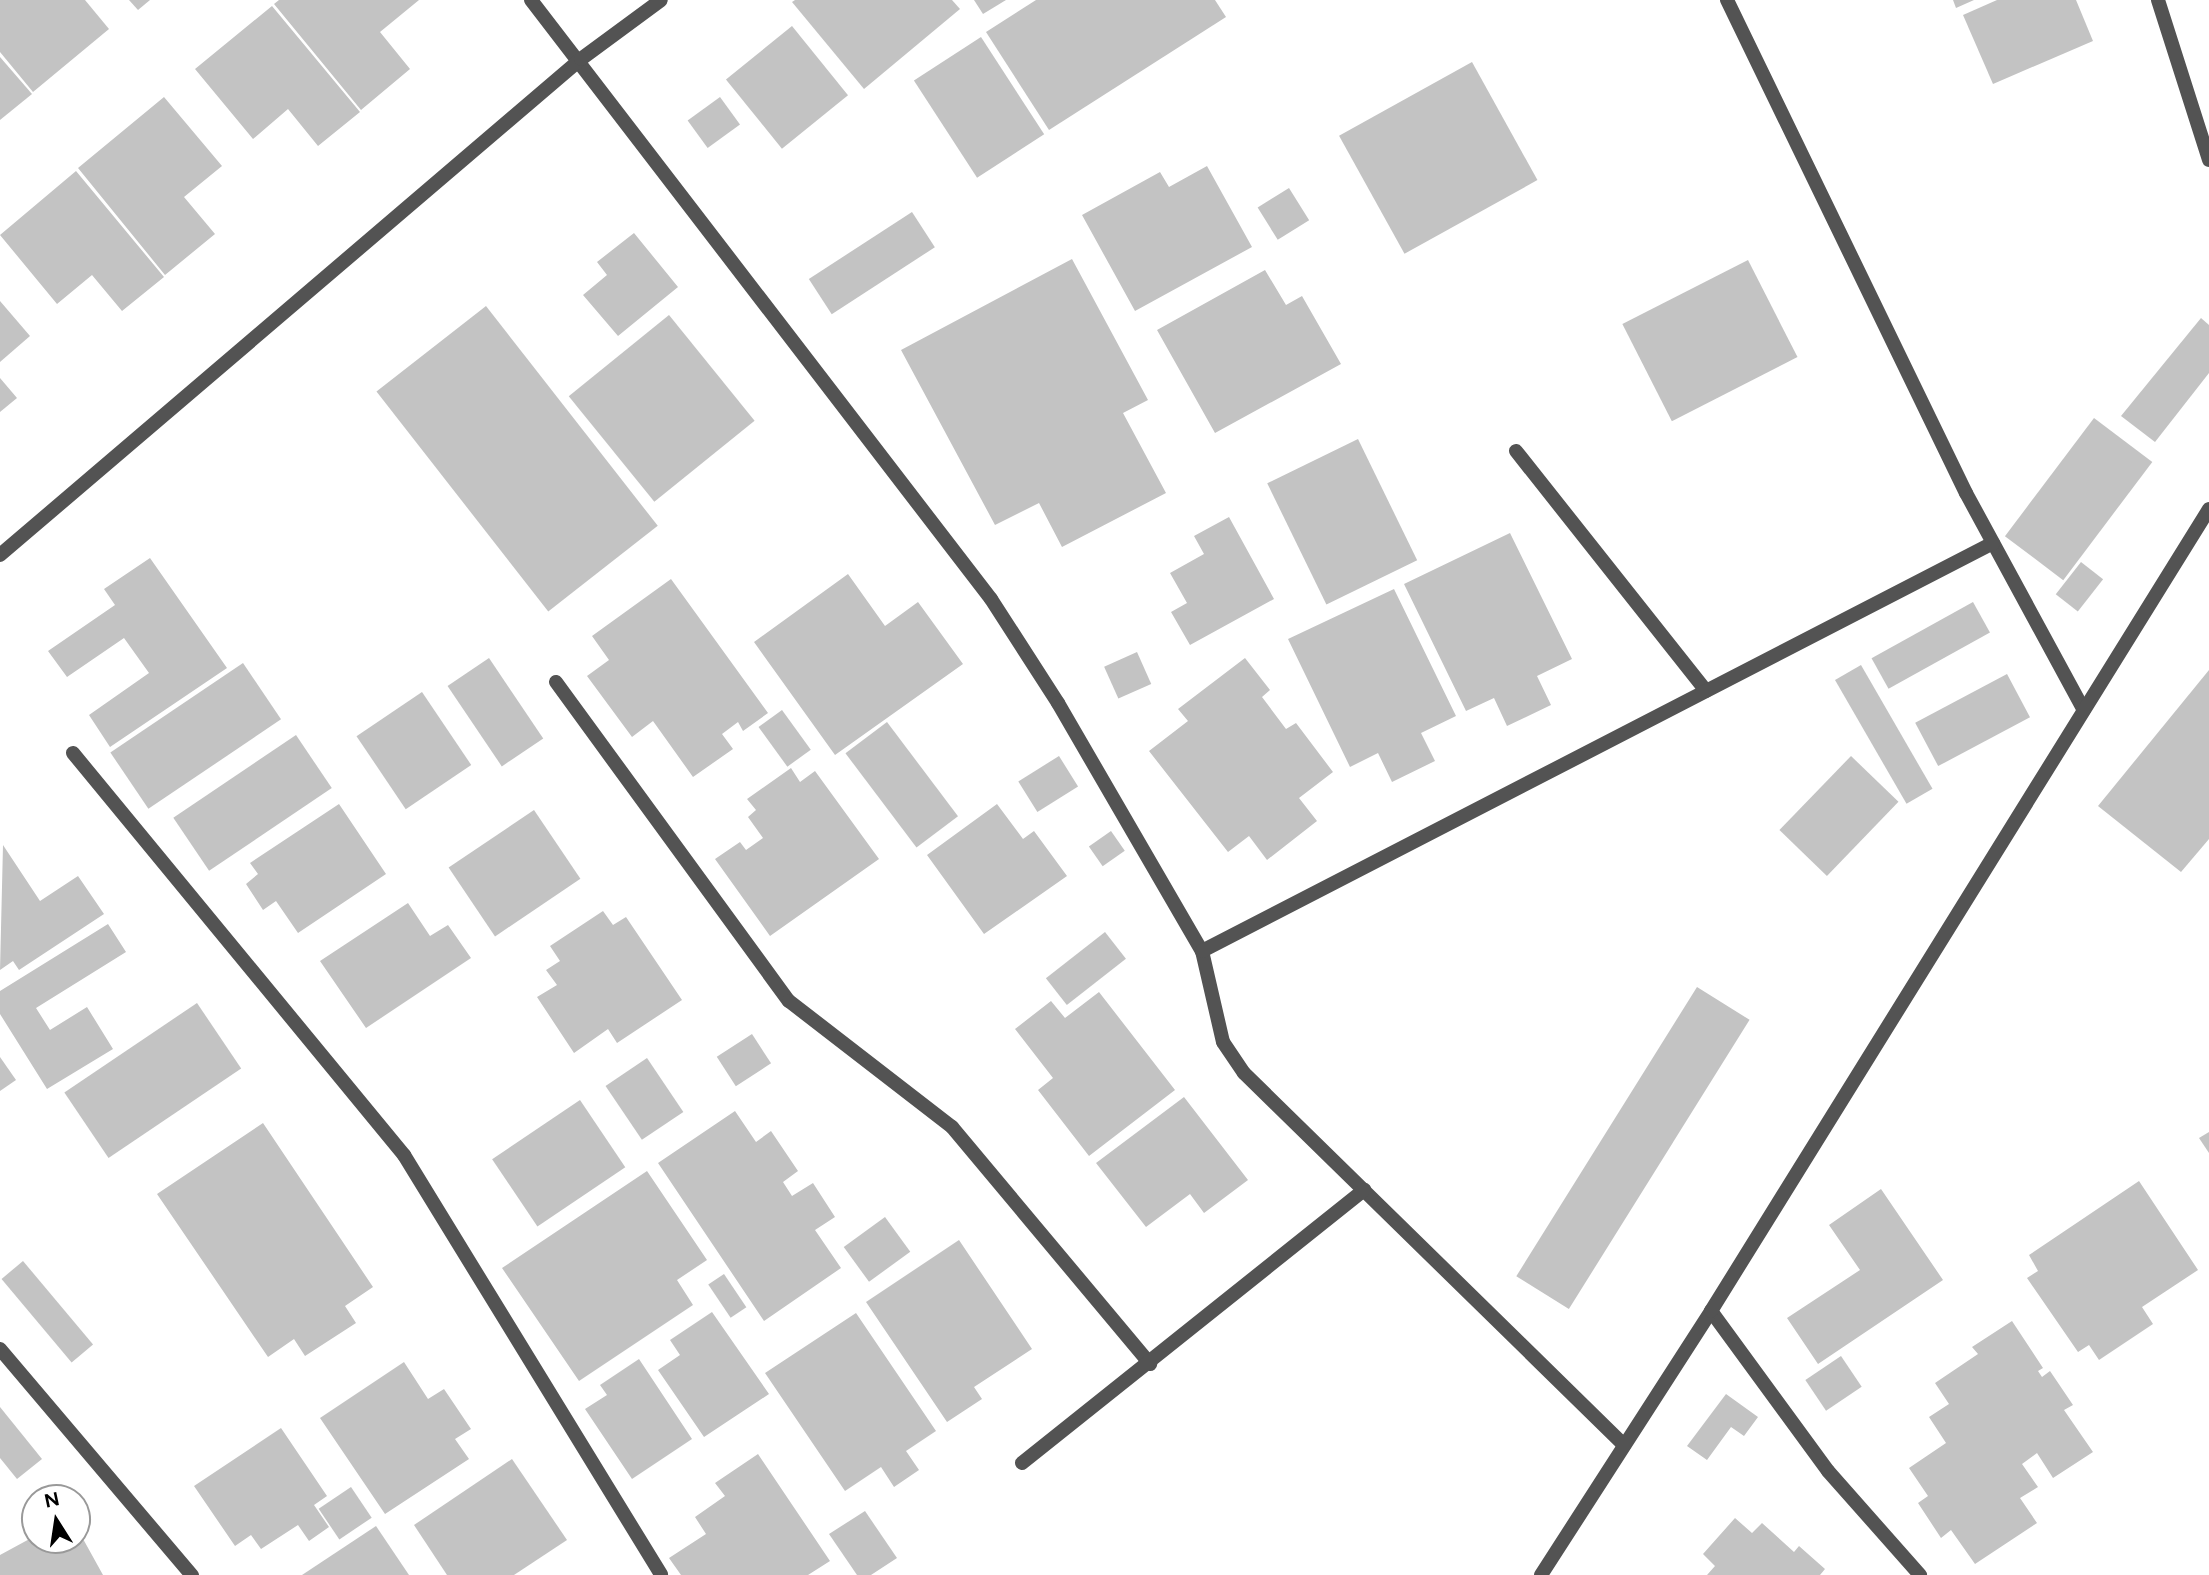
<!DOCTYPE html>
<style>
body{margin:0}
#map{position:relative;width:2209px;height:1575px;overflow:hidden;background:#fff;font-family:Figtree,sans-serif}
div>[style]{position:absolute}
[style*='--x']{left:calc(var(--x)*1px);top:calc(var(--y)*1px);width:calc(var(--w)*1px);rotate:calc(var(--a)*1deg)}
.building>*{inset:0;background:#c3c3c3;transform-origin:0 0}
.minor>*{height:14px;margin:-7px;padding:0 7px;transform-origin:7px;border-radius:7px;background:#535353}
.tertiary>*{height:14px;margin:-7px;padding:0 7px;transform-origin:7px;border-radius:7px;background:#535353}
span{translate:-50% -50%;white-space:nowrap;text-align:center;line-height:1.15;-webkit-text-stroke:7px #fff;paint-order:stroke}
.north{position:absolute;left:21px;top:1484px;width:70px;height:70px;box-sizing:border-box;background:#fff;border:2px solid #999;border-radius:50%;rotate:348deg;font-size:19px;font-weight:700;line-height:28px;text-align:center;color:#000}
.north::after{content:'';display:block;margin:auto;width:24px;height:32px;background:#000;clip-path:polygon(50% 0,100% 100%,50% 72%,0 100%)}
</style>
<div id="map">
<div class="building">
<div style="clip-path:polygon(0 0,85px 0,109px 29px,33px 92px,0 52px)"></div>
<div style="clip-path:polygon(129px 0,150px 0,138px 10px)"></div>
<div style="clip-path:polygon(279px 0,419px 0,380px 32px,410px 69px,361px 110px,274px 4px)"></div>
<div style="clip-path:polygon(795px 0,952px 0,960px 9px,864px 89px,792px 2px)"></div>
<div style="clip-path:polygon(974px 0,1006px 0,983px 14px)"></div>
<div style="clip-path:polygon(1036px 0,1215px 0,1226px 17px,1049px 130px,986px 32px)"></div>
<div style="clip-path:polygon(1953px 0,1974px 0,1956px 8px)"></div>
<div style="clip-path:polygon(1997px 0,2076px 0,2093px 41px,1993px 84px,1963px 15px)"></div>
<div style="clip-path:polygon(272px 6px,360px 112px,318px 146px,288px 109px,253px 139px,195px 69px)"></div>
<div style="left:792px;top:26px;width:89px;height:85px;rotate:51deg"></div>
<div style="left:981px;top:37px;width:116px;height:80px;rotate:57deg"></div>
<div style="clip-path:polygon(0 57px,32px 94px,0 120px)"></div>
<div style="left:1472px;top:62px;width:135px;height:152px;rotate:61deg"></div>
<div style="clip-path:polygon(164px 97px,222px 166px,184px 197px,215px 234px,165px 275px,78px 168px)"></div>
<div style="left:720px;top:97px;width:34px;height:40px;rotate:54deg"></div>
<div style="clip-path:polygon(1207px 166px,1252px 247px,1135px 311px,1082px 215px,1160px 172px,1169px 187px)"></div>
<div style="clip-path:polygon(76px 171px,164px 277px,122px 311px,92px 275px,57px 304px,0 235px)"></div>
<div style="left:1289px;top:188px;width:38px;height:37px;rotate:58deg"></div>
<div style="left:912px;top:212px;width:42px;height:123px;rotate:57deg"></div>
<div style="clip-path:polygon(634px 233px,678px 287px,618px 336px,583px 295px,607px 275px,597px 262px)"></div>
<div style="clip-path:polygon(1072px 259px,1148px 400px,1123px 413px,1166px 493px,1062px 547px,1039px 503px,995px 525px,901px 350px)"></div>
<div style="left:1748px;top:260px;width:109px;height:141px;rotate:63deg"></div>
<div style="clip-path:polygon(1265px 270px,1286px 305px,1302px 296px,1341px 364px,1215px 433px,1157px 330px)"></div>
<div style="clip-path:polygon(0 301px,30px 336px,0 362px)"></div>
<div style="left:486px;top:306px;width:279px;height:139px;rotate:52deg"></div>
<div style="left:669px;top:315px;width:136px;height:129px;rotate:51deg"></div>
<div style="clip-path:polygon(2201px 318px,2209px 325px,2209px 373px,2155px 442px,2121px 416px)"></div>
<div style="clip-path:polygon(0 378px,17px 398px,0 412px)"></div>
<div style="left:2094px;top:418px;width:73px;height:148px;rotate:37deg"></div>
<div style="left:1358px;top:439px;width:135px;height:101px;rotate:64deg"></div>
<div style="clip-path:polygon(1229px 517px,1274px 599px,1190px 645px,1171px 612px,1187px 603px,1170px 573px,1204px 554px,1194px 536px)"></div>
<div style="clip-path:polygon(1510px 533px,1572px 659px,1537px 676px,1551px 705px,1507px 726px,1494px 698px,1466px 711px,1404px 584px)"></div>
<div style="clip-path:polygon(150px 558px,227px 668px,110px 747px,89px 715px,149px 673px,124px 638px,67px 677px,48px 651px,115px 605px,104px 589px)"></div>
<div style="left:2081px;top:562px;width:28px;height:41px;rotate:38deg"></div>
<div style="clip-path:polygon(848px 574px,885px 626px,918px 602px,963px 664px,835px 755px,754px 642px)"></div>
<div style="clip-path:polygon(671px 579px,768px 713px,743px 731px,738px 722px,722px 734px,733px 749px,693px 777px,653px 721px,632px 737px,587px 676px,609px 660px,592px 636px)"></div>
<div style="clip-path:polygon(1394px 589px,1456px 716px,1421px 733px,1435px 761px,1392px 782px,1378px 753px,1350px 767px,1288px 639px)"></div>
<div style="left:1973px;top:602px;width:35px;height:116px;rotate:61deg"></div>
<div style="left:1137px;top:652px;width:35px;height:36px;rotate:66deg"></div>
<div style="left:489px;top:658px;width:97px;height:50px;rotate:56deg"></div>
<div style="clip-path:polygon(1245px 658px,1270px 690px,1262px 697px,1286px 729px,1296px 723px,1333px 772px,1299px 798px,1317px 821px,1267px 860px,1249px 836px,1228px 852px,1149px 751px,1188px 721px,1178px 709px)"></div>
<div style="left:243px;top:663px;width:68px;height:160px;rotate:56deg"></div>
<div style="left:1861px;top:665px;width:143px;height:30px;rotate:60deg"></div>
<div style="clip-path:polygon(2209px 670px,2209px 839px,2181px 872px,2098px 806px)"></div>
<div style="left:2007px;top:674px;width:49px;height:104px;rotate:62deg"></div>
<div style="left:422px;top:692px;width:88px;height:79px;rotate:56deg"></div>
<div style="left:782px;top:710px;width:49px;height:29px;rotate:54deg"></div>
<div style="left:887px;top:722px;width:118px;height:52px;rotate:53deg"></div>
<div style="left:296px;top:735px;width:64px;height:148px;rotate:56deg"></div>
<div style="left:1059px;top:756px;width:36px;height:48px;rotate:58deg"></div>
<div style="left:1851px;top:756px;width:66px;height:103px;rotate:44deg"></div>
<div style="clip-path:polygon(791px 768px,800px 782px,815px 771px,879px 859px,770px 936px,715px 859px,740px 842px,746px 850px,763px 838px,748px 817px,756px 810px,747px 799px)"></div>
<div style="clip-path:polygon(339px 804px,386px 874px,298px 933px,276px 901px,263px 910px,246px 884px,258px 874px,250px 863px)"></div>
<div style="clip-path:polygon(997px 804px,1023px 839px,1034px 831px,1067px 876px,984px 934px,927px 855px)"></div>
<div style="left:534px;top:810px;width:83px;height:103px;rotate:56deg"></div>
<div style="left:1111px;top:831px;width:24px;height:27px;rotate:55deg"></div>
<div style="clip-path:polygon(3px 845px,40px 901px,78px 876px,104px 914px,19px 970px,13px 961px,0 970px)"></div>
<div style="clip-path:polygon(408px 903px,430px 936px,448px 925px,471px 958px,366px 1028px,320px 961px)"></div>
<div style="clip-path:polygon(603px 911px,613px 925px,626px 917px,682px 1000px,617px 1043px,608px 1029px,574px 1053px,537px 997px,557px 985px,546px 970px,560px 961px,550px 946px)"></div>
<div style="clip-path:polygon(108px 924px,126px 952px,36px 1008px,50px 1030px,87px 1007px,113px 1049px,47px 1089px,0 1014px,0 991px)"></div>
<div style="left:1105px;top:932px;width:34px;height:75px;rotate:52deg"></div>
<div style="left:1697px;top:987px;width:62px;height:341px;rotate:32deg"></div>
<div style="clip-path:polygon(1099px 992px,1175px 1090px,1089px 1156px,1038px 1090px,1053px 1078px,1015px 1029px,1051px 1001px,1065px 1018px)"></div>
<div style="left:197px;top:1003px;width:79px;height:160px;rotate:56deg"></div>
<div style="left:752px;top:1034px;width:35px;height:42px;rotate:57deg"></div>
<div style="clip-path:polygon(0 1057px,16px 1080px,0 1091px)"></div>
<div style="left:647px;top:1058px;width:65px;height:50px;rotate:56deg"></div>
<div style="clip-path:polygon(1184px 1097px,1248px 1180px,1204px 1213px,1190px 1194px,1146px 1227px,1096px 1163px)"></div>
<div style="left:580px;top:1100px;width:81px;height:106px;rotate:56deg"></div>
<div style="clip-path:polygon(735px 1111px,756px 1142px,771px 1131px,798px 1171px,783px 1182px,792px 1196px,813px 1183px,835px 1217px,815px 1230px,841px 1268px,764px 1321px,658px 1163px)"></div>
<div style="clip-path:polygon(263px 1123px,373px 1287px,345px 1306px,356px 1323px,305px 1356px,294px 1339px,268px 1357px,157px 1194px)"></div>
<div style="clip-path:polygon(2209px 1132px,2209px 1153px,2199px 1138px)"></div>
<div style="clip-path:polygon(647px 1171px,707px 1260px,677px 1280px,693px 1305px,579px 1381px,502px 1268px)"></div>
<div style="clip-path:polygon(2139px 1181px,2198px 1270px,2142px 1307px,2153px 1324px,2099px 1360px,2089px 1345px,2078px 1352px,2027px 1278px,2038px 1271px,2029px 1255px)"></div>
<div style="clip-path:polygon(1881px 1189px,1943px 1280px,1818px 1364px,1787px 1318px,1860px 1270px,1829px 1225px)"></div>
<div style="left:885px;top:1217px;width:43px;height:51px;rotate:54deg"></div>
<div style="clip-path:polygon(959px 1240px,1032px 1349px,974px 1387px,982px 1399px,947px 1422px,866px 1302px)"></div>
<div style="left:23px;top:1261px;width:109px;height:28px;rotate:50deg"></div>
<div style="left:724px;top:1274px;width:40px;height:19px;rotate:56deg"></div>
<div style="clip-path:polygon(712px 1312px,769px 1394px,704px 1437px,658px 1370px,680px 1355px,670px 1340px)"></div>
<div style="clip-path:polygon(856px 1313px,936px 1431px,906px 1451px,919px 1470px,894px 1487px,881px 1467px,845px 1491px,765px 1373px)"></div>
<div style="clip-path:polygon(2012px 1321px,2043px 1368px,2038px 1371px,2042px 1377px,2050px 1371px,2073px 1405px,2064px 1410px,2093px 1452px,2053px 1478px,2037px 1453px,2022px 1464px,2038px 1487px,2020px 1498px,2037px 1523px,1975px 1564px,1951px 1530px,1941px 1538px,1918px 1503px,1928px 1496px,1909px 1468px,1946px 1443px,1929px 1417px,1949px 1404px,1935px 1383px,1978px 1354px,1972px 1347px)"></div>
<div style="left:1841px;top:1356px;width:37px;height:43px;rotate:56deg"></div>
<div style="clip-path:polygon(639px 1359px,692px 1439px,632px 1479px,585px 1409px,607px 1395px,600px 1385px)"></div>
<div style="clip-path:polygon(404px 1362px,428px 1399px,444px 1389px,471px 1429px,455px 1439px,469px 1459px,385px 1514px,320px 1418px)"></div>
<div style="clip-path:polygon(1726px 1394px,1758px 1417px,1744px 1436px,1731px 1427px,1707px 1460px,1687px 1446px)"></div>
<div style="clip-path:polygon(0 1407px,42px 1459px,17px 1479px,0 1458px)"></div>
<div style="clip-path:polygon(281px 1428px,327px 1496px,314px 1505px,329px 1527px,309px 1541px,298px 1525px,261px 1549px,251px 1535px,235px 1546px,194px 1486px)"></div>
<div style="clip-path:polygon(758px 1454px,830px 1561px,808px 1575px,681px 1575px,669px 1558px,706px 1534px,695px 1517px,725px 1496px,715px 1483px)"></div>
<div style="clip-path:polygon(512px 1459px,567px 1540px,514px 1575px,447px 1575px,414px 1525px)"></div>
<div style="left:351px;top:1487px;width:37px;height:39px;rotate:56deg"></div>
<div style="clip-path:polygon(865px 1511px,897px 1558px,871px 1575px,857px 1575px,829px 1534px)"></div>
<div style="clip-path:polygon(1735px 1518px,1752px 1533px,1762px 1523px,1794px 1552px,1799px 1546px,1825px 1569px,1820px 1575px,1707px 1575px,1715px 1566px,1703px 1554px)"></div>
<div style="clip-path:polygon(376px 1526px,409px 1575px,302px 1575px)"></div>
<div style="clip-path:polygon(77px 1528px,103px 1575px,0 1575px,0 1555px,35px 1536px,77px 1540px)"></div>
</div>
<div class="minor">
<div style="--x:531;--y:0;--w:755;--a:52.48"></div>
<div style="--x:991;--y:599;--w:124;--a:57.2"></div>
<div style="--x:1058;--y:703;--w:287;--a:59.9"></div>
<div style="--x:1202;--y:951;--w:93;--a:77"></div>
<div style="--x:1223;--y:1042;--w:37;--a:56"></div>
<div style="--x:1244;--y:1073;--w:532;--a:44.39"></div>
<div style="--x:1727;--y:0;--w:548;--a:64.14"></div>
<div style="--x:1966;--y:493;--w:247;--a:61.5"></div>
<div style="--x:2158;--y:0;--w:168;--a:72.3"></div>
<div style="--x:1516;--y:451;--w:306;--a:51.6"></div>
<div style="--x:0;--y:555;--w:764;--a:-40.49"></div>
<div style="--x:581;--y:59;--w:99;--a:-36.4"></div>
<div style="--x:556;--y:682;--w:395;--a:53.9"></div>
<div style="--x:789;--y:1001;--w:206;--a:37.7"></div>
<div style="--x:952;--y:1127;--w:309;--a:50.1"></div>
<div style="--x:73;--y:753;--w:521;--a:50.53"></div>
<div style="--x:404;--y:1155;--w:492;--a:58.5"></div>
<div style="--x:1202;--y:951;--w:890;--a:-27.28"></div>
<div style="--x:1711;--y:1311;--w:198;--a:53.8"></div>
<div style="--x:1828;--y:1471;--w:139;--a:48.5"></div>
<div style="--x:0;--y:1349;--w:297;--a:49.7"></div>
<div style="--x:1022;--y:1463;--w:438;--a:-38.6"></div>
</div>
<div class="tertiary">
<div style="--x:1541;--y:1575;--w:314;--a:-57.2"></div>
<div style="--x:1711;--y:1311;--w:944;--a:-58.16"></div>
</div>
<div class="north">N</div>
</div>
